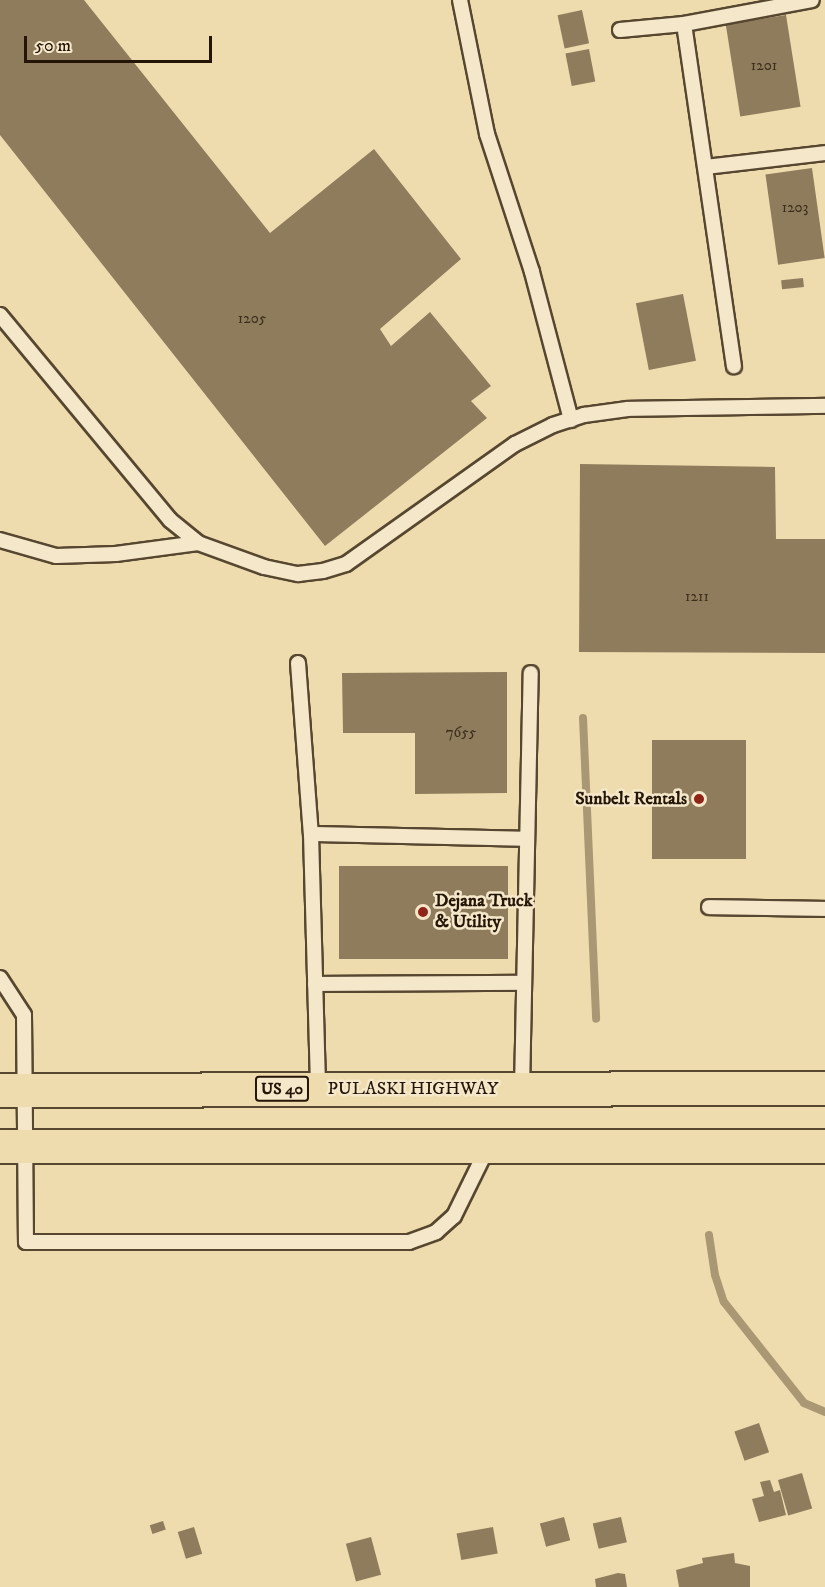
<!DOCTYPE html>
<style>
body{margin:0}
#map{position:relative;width:825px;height:1587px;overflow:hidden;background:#efdcae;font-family:"IM FELL DW Pica",serif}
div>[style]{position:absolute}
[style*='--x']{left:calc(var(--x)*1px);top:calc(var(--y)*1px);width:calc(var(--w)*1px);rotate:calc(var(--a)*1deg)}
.stream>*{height:8px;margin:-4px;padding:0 4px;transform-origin:4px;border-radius:4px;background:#aa9875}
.building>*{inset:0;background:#8e7c5d;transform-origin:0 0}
.roads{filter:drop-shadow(2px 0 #574730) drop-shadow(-2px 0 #574730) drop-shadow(0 2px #574730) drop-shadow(0 -2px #574730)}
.service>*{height:14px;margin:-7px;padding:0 7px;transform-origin:7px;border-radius:7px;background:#f5e8ca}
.trunk>*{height:33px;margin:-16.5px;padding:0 16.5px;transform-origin:16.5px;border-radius:16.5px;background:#efdcae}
.dots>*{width:16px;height:16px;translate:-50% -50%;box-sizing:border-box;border:3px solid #f5e8ca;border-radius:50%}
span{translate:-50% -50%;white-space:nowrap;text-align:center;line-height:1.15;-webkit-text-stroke:5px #f5e8ca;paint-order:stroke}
.number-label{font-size:15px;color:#3e2f1c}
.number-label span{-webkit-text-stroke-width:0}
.shield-label span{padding:2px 4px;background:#f5e8ca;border:2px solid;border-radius:4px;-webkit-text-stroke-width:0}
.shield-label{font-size:16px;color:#241506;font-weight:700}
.poi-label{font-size:18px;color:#241506;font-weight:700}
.right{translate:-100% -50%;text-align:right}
.left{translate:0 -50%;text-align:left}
.street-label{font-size:18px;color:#241506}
.scale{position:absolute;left:24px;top:36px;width:188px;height:27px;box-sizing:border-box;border:3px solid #241506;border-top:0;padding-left:8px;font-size:18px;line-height:21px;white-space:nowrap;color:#241506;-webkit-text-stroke:4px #f5e8ca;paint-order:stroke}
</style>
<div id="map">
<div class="stream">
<div style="--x:583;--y:718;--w:301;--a:87.5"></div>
<div style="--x:709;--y:1235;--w:40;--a:81.5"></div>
<div style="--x:715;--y:1275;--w:28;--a:72"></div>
<div style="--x:724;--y:1302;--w:129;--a:51.6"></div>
<div style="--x:804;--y:1403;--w:23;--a:23"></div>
</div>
<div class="building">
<div style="clip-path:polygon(0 0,84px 0,270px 233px,374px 149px,461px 259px,380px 329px,391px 346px,430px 312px,491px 386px,471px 401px,487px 418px,325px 546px,0 135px)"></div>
<div style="left:582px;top:10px;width:34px;height:25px;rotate:78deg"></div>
<div style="left:786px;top:15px;width:93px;height:61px;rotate:81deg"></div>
<div style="left:589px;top:49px;width:33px;height:24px;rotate:79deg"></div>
<div style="left:812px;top:168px;width:91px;height:47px;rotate:82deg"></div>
<div style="left:803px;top:278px;width:9px;height:22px;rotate:84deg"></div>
<div style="left:683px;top:294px;width:68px;height:48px;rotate:79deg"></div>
<div style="clip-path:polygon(580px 464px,775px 467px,776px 539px,825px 539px,825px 653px,579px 652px)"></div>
<div style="clip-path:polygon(507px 672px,507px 793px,415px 794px,415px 733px,343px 733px,342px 673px)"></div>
<div style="left:652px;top:740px;width:94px;height:119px"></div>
<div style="left:339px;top:866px;width:169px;height:93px"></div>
<div style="left:759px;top:1423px;width:31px;height:26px;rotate:71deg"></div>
<div style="left:802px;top:1473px;width:37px;height:25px;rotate:74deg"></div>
<div style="clip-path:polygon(770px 1480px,774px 1492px,780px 1490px,786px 1515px,759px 1522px,752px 1499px,764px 1496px,760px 1482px)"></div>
<div style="left:564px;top:1517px;width:24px;height:25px;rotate:75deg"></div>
<div style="left:621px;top:1517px;width:26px;height:29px;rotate:77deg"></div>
<div style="left:163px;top:1521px;width:9px;height:14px;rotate:72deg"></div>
<div style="left:194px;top:1527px;width:28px;height:17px;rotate:73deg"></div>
<div style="left:493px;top:1527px;width:27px;height:37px;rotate:80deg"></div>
<div style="left:371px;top:1537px;width:39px;height:26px;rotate:75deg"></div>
<div style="clip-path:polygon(734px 1553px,735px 1563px,750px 1566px,750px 1587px,679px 1587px,676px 1570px,703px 1563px,702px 1558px)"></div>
<div style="clip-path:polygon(618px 1573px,625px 1574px,627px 1587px,596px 1587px,595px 1579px)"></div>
</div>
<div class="roads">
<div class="service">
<div style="--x:460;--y:0;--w:137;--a:78.6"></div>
<div style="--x:487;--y:134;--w:145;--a:71.9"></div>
<div style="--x:532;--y:272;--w:153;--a:75.2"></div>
<div style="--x:684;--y:24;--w:346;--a:81.7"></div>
<div style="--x:620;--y:30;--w:64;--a:-5.4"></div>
<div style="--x:684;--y:24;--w:130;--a:-10.6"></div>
<div style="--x:706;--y:167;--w:120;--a:-6.7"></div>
<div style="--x:0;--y:315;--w:266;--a:50.3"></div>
<div style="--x:170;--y:520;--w:36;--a:39"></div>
<div style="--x:198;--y:543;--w:83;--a:172.4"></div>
<div style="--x:116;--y:554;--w:60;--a:178.1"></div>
<div style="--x:56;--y:556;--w:58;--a:-164.1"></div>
<div style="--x:198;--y:543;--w:70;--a:20"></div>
<div style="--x:264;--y:567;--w:35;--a:12"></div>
<div style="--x:298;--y:574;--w:25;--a:-7"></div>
<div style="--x:323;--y:571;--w:24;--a:-17"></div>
<div style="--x:346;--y:564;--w:207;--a:-35.4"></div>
<div style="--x:515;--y:444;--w:42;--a:-26.6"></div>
<div style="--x:553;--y:425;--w:33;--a:-18"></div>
<div style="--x:584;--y:415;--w:44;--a:-7.8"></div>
<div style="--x:628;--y:409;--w:197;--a:-0.9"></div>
<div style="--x:298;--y:663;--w:171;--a:85.7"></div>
<div style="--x:311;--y:834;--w:255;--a:88.4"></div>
<div style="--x:311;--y:834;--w:216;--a:1.3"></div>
<div style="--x:709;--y:907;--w:116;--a:1"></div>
<div style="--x:0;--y:978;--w:44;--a:57"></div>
<div style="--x:24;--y:1015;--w:227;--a:89.5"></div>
<div style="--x:26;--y:1242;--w:383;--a:0"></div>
<div style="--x:409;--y:1242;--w:29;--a:-20"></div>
<div style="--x:436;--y:1232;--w:24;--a:-42"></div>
<div style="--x:454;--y:1216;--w:77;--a:-63.8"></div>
<div style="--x:315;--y:984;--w:209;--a:-0.3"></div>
<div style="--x:522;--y:1089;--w:416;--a:-88.8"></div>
</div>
<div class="trunk">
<div style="--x:0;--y:1090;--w:825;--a:-0.14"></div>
<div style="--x:0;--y:1146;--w:825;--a:0"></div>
</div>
</div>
<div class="dots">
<div style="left:699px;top:799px;background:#8f2418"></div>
<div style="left:423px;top:912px;background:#8f2418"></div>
</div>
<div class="number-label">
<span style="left:764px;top:66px">1201</span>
<span style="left:795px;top:208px">1203</span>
<span style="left:252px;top:319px">1205</span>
<span style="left:697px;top:597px">1211</span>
<span style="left:461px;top:733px">7655</span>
</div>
<div class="shield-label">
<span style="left:282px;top:1089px">US 40</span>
</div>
<div class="poi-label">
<span class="right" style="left:687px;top:799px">Sunbelt Rentals</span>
<span class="left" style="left:435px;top:912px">Dejana Truck<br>&amp; Utility</span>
</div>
<div class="street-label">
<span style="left:413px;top:1089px">PULASKI HIGHWAY</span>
</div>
<div class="scale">50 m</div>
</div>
